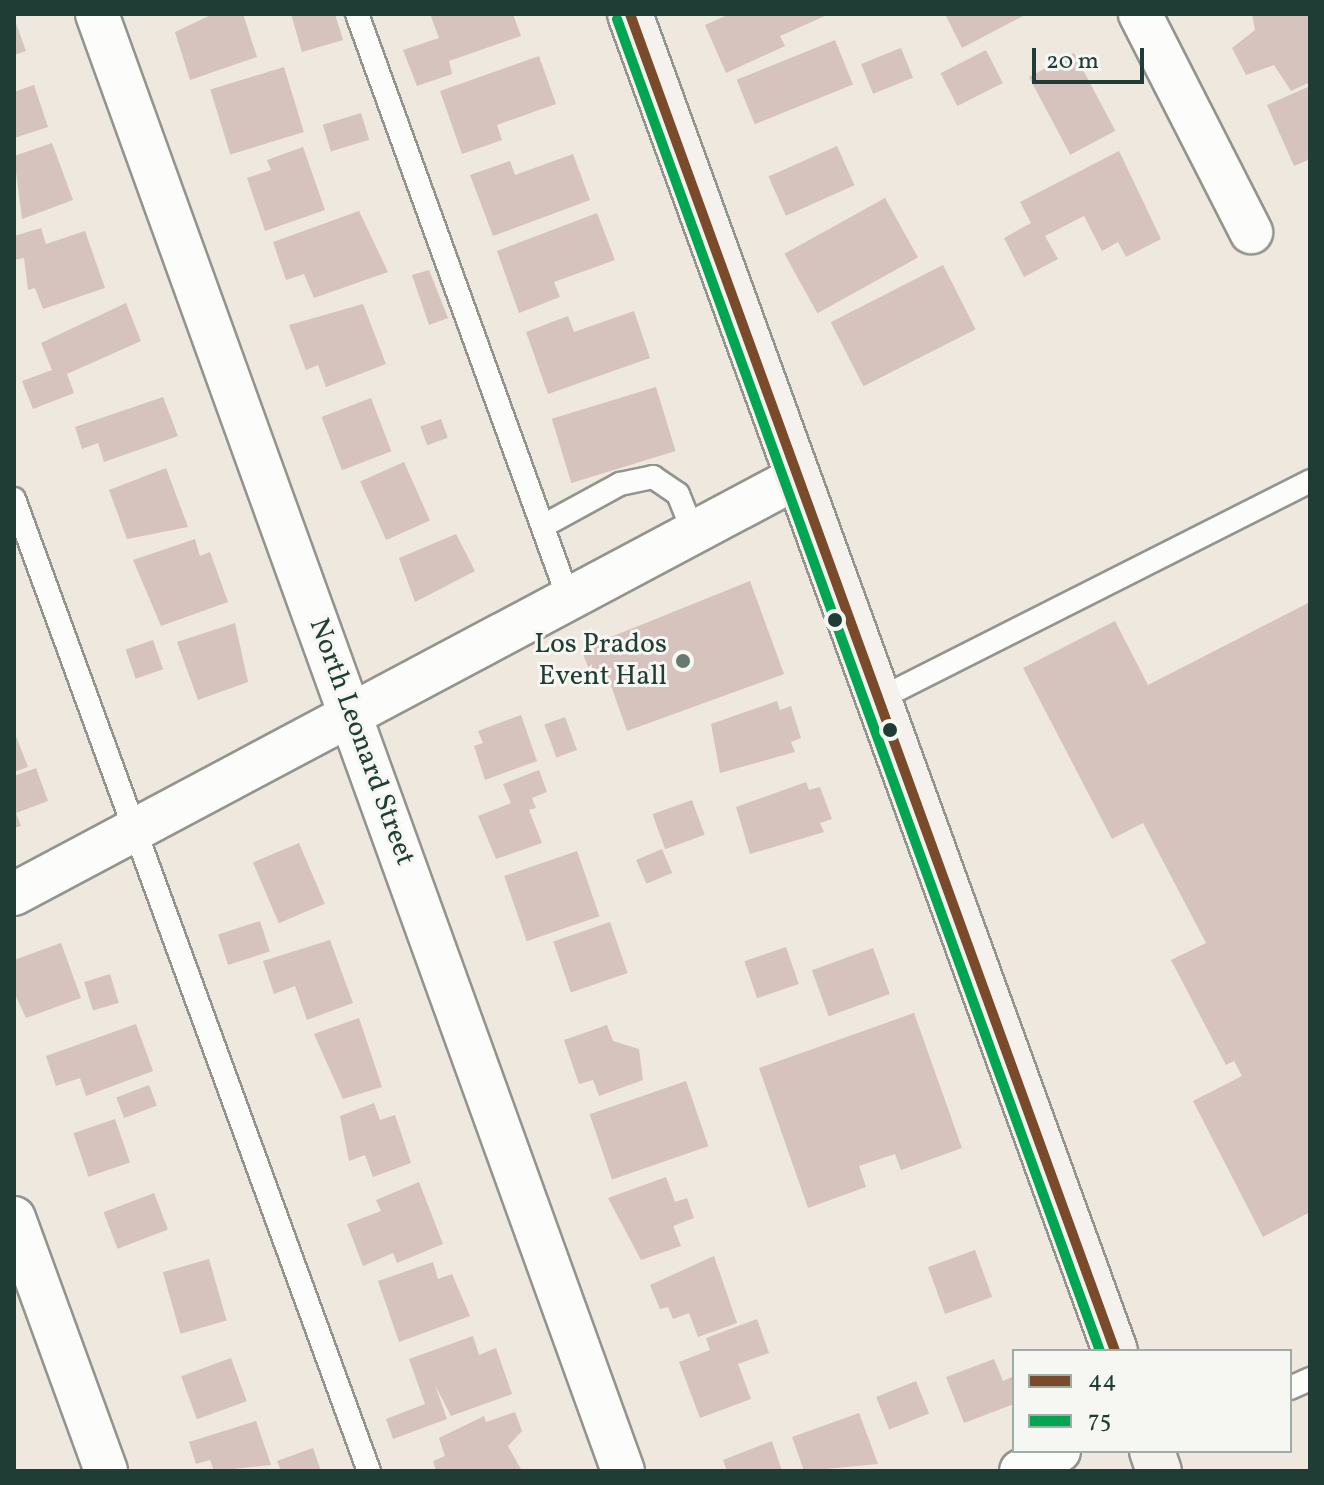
<!DOCTYPE html>
<style>
body{margin:0}
#map{position:relative;width:1324px;height:1485px;overflow:hidden;background:#eee8df;font-family:Vollkorn,serif}
div>[style]{position:absolute}
[style*='--x']{left:calc(var(--x)*1px);top:calc(var(--y)*1px);width:calc(var(--w)*1px);rotate:calc(var(--a)*1deg)}
.building>*{inset:0;background:#d6c3bd;transform-origin:0 0}
.roads{filter:drop-shadow(2px 0 #92948e) drop-shadow(-2px 0 #92948e) drop-shadow(0 2px #92948e) drop-shadow(0 -2px #92948e)}
.lane>*{height:22px;margin:-11px;padding:0 11px;transform-origin:11px;border-radius:11px;background:#fcfcfa}
.street>*{height:42px;margin:-21px;padding:0 21px;transform-origin:21px;border-radius:21px;background:#fcfcfa}
.secondary>*{height:44px;margin:-22px;padding:0 22px;transform-origin:22px;border-radius:22px;background:#f5f1ec}
.bus-1>*{height:10px;margin:-5px;padding:0 5px;transform-origin:5px;border-radius:5px;background:#7a4b2a}
.bus-2>*{height:10px;margin:-5px;padding:0 5px;transform-origin:5px;border-radius:5px;background:#00a651}
.dots>*{width:22px;height:22px;translate:-50% -50%;box-sizing:border-box;border:4px solid #f6f6f2;border-radius:50%}
span{translate:-50% -50%;white-space:nowrap;text-align:center;line-height:1.15;-webkit-text-stroke:6px #f6f6f2;paint-order:stroke}
.poi-label{font-size:28px;color:#1f3d34}
.right{translate:-100% -50%;text-align:right}
.street-label{font-size:28px;color:#1f3d34}
.frame{position:absolute;inset:0;border:16px solid #1f3d34;pointer-events:none}
.legend{position:absolute;left:1012px;top:1349px;width:280px;height:104px;box-sizing:border-box;background:#f6f6f2;border:2px solid #a0aca6;margin:0;padding:10px 14px;list-style:none;font-size:24px;color:#1f3d34}
.legend li{display:flex;align-items:center;gap:16px;height:40px}
.legend b{width:40px;border:2px solid #a0aca6}
.scale{position:absolute;left:1032px;top:48px;width:112px;height:36px;box-sizing:border-box;border:4px solid #1f3d34;border-top:0;padding-left:10px;font-size:24px;line-height:28px;white-space:nowrap;color:#1f3d34;-webkit-text-stroke:6px #f6f6f2;paint-order:stroke}
</style>
<div id="map">
<div class="building">
<div style="clip-path:polygon(213px 14px,243px 14px,257px 57px,190px 80px,175px 32px)"></div>
<div style="clip-path:polygon(291px 14px,335px 14px,343px 40px,302px 52px)"></div>
<div style="clip-path:polygon(430px 14px,513px 14px,521px 36px,449px 61px,452px 74px,417px 86px,403px 50px,439px 38px)"></div>
<div style="clip-path:polygon(730px 14px,824px 14px,825px 16px,780px 36px,785px 46px,726px 73px,705px 25px)"></div>
<div style="clip-path:polygon(945px 14px,1022px 14px,1023px 16px,962px 48px)"></div>
<div style="clip-path:polygon(1252px 14px,1310px 14px,1310px 82px,1291px 91px,1274px 65px,1246px 75px,1232px 48px,1255px 30px)"></div>
<div style="clip-path:polygon(14px 18px,26px 51px,14px 55px)"></div>
<div style="left:835px;top:40px;width:48px;height:106px;rotate:68deg"></div>
<div style="left:901px;top:48px;width:32px;height:43px;rotate:68deg"></div>
<div style="left:986px;top:50px;width:37px;height:51px;rotate:63deg"></div>
<div style="left:1074px;top:53px;width:88px;height:51px;rotate:62deg"></div>
<div style="clip-path:polygon(539px 56px,556px 104px,497px 125px,502px 140px,462px 154px,440px 91px)"></div>
<div style="left:284px;top:67px;width:68px;height:77px;rotate:73deg"></div>
<div style="clip-path:polygon(34px 85px,48px 127px,14px 138px,14px 92px)"></div>
<div style="clip-path:polygon(1310px 86px,1310px 159px,1294px 166px,1267px 105px)"></div>
<div style="left:361px;top:113px;width:28px;height:40px;rotate:73deg"></div>
<div style="clip-path:polygon(52px 143px,73px 200px,22px 219px,14px 156px)"></div>
<div style="left:837px;top:146px;width:43px;height:75px;rotate:66deg"></div>
<div style="clip-path:polygon(303px 147px,325px 210px,265px 231px,247px 178px,271px 170px,267px 160px)"></div>
<div style="clip-path:polygon(1119px 151px,1161px 239px,1126px 257px,1118px 242px,1102px 251px,1084px 216px,1045px 236px,1058px 259px,1024px 277px,1004px 238px,1031px 223px,1020px 202px)"></div>
<div style="clip-path:polygon(573px 154px,590px 200px,493px 236px,470px 175px,510px 161px,515px 175px)"></div>
<div style="left:885px;top:198px;width:68px;height:115px;rotate:61deg"></div>
<div style="clip-path:polygon(359px 211px,388px 272px,314px 298px,304px 274px,286px 280px,273px 242px)"></div>
<div style="clip-path:polygon(597px 213px,615px 260px,554px 282px,560px 297px,519px 313px,497px 251px)"></div>
<div style="clip-path:polygon(41px 228px,46px 244px,85px 231px,105px 288px,43px 309px,35px 288px,28px 290px,24px 258px,14px 260px,14px 236px)"></div>
<div style="left:943px;top:265px;width:72px;height:126px;rotate:63deg"></div>
<div style="clip-path:polygon(429px 270px,448px 318px,429px 325px,412px 275px)"></div>
<div style="clip-path:polygon(126px 303px,141px 341px,67px 374px,74px 393px,33px 409px,22px 381px,52px 370px,41px 343px)"></div>
<div style="clip-path:polygon(363px 304px,386px 364px,326px 387px,318px 365px,306px 370px,289px 325px)"></div>
<div style="clip-path:polygon(634px 311px,650px 358px,548px 394px,526px 332px,568px 316px,574px 332px)"></div>
<div style="left:656px;top:387px;width:67px;height:109px;rotate:73deg"></div>
<div style="clip-path:polygon(163px 397px,178px 436px,104px 462px,98px 443px,82px 449px,75px 427px)"></div>
<div style="left:371px;top:398px;width:57px;height:53px;rotate:69deg"></div>
<div style="left:441px;top:419px;width:20px;height:22px;rotate:70deg"></div>
<div style="left:404px;top:462px;width:64px;height:48px;rotate:66deg"></div>
<div style="clip-path:polygon(166px 468px,188px 527px,127px 539px,109px 490px)"></div>
<div style="clip-path:polygon(456px 534px,475px 571px,415px 602px,399px 558px)"></div>
<div style="clip-path:polygon(195px 539px,200px 556px,210px 552px,228px 602px,161px 626px,133px 560px)"></div>
<div style="clip-path:polygon(750px 581px,784px 674px,627px 731px,608px 677px,594px 682px,581px 649px)"></div>
<div style="clip-path:polygon(1310px 602px,1310px 1212px,1263px 1237px,1193px 1101px,1242px 1076px,1234px 1061px,1226px 1065px,1171px 960px,1206px 943px,1143px 823px,1112px 839px,1023px 668px,1115px 621px,1148px 685px)"></div>
<div style="clip-path:polygon(235px 623px,248px 682px,198px 700px,177px 642px)"></div>
<div style="left:153px;top:640px;width:31px;height:29px;rotate:71deg"></div>
<div style="clip-path:polygon(777px 701px,780px 710px,791px 706px,801px 738px,791px 742px,795px 752px,720px 773px,711px 724px)"></div>
<div style="clip-path:polygon(521px 715px,537px 761px,485px 780px,474px 746px,483px 743px,478px 731px)"></div>
<div style="left:565px;top:717px;width:35px;height:22px;rotate:70deg"></div>
<div style="clip-path:polygon(14px 731px,28px 767px,14px 772px)"></div>
<div style="clip-path:polygon(36px 768px,48px 801px,16px 813px,21px 826px,14px 828px,14px 776px)"></div>
<div style="clip-path:polygon(539px 770px,547px 792px,532px 798px,536px 808px,529px 810px,542px 843px,496px 859px,478px 816px,511px 803px,503px 784px)"></div>
<div style="clip-path:polygon(806px 782px,809px 790px,820px 787px,832px 819px,820px 823px,824px 832px,750px 854px,736px 807px)"></div>
<div style="left:692px;top:800px;width:37px;height:42px;rotate:70deg"></div>
<div style="left:299px;top:843px;width:66px;height:50px;rotate:67deg"></div>
<div style="left:662px;top:849px;width:26px;height:28px;rotate:67deg"></div>
<div style="left:577px;top:851px;width:69px;height:77px;rotate:71deg"></div>
<div style="left:260px;top:921px;width:32px;height:44px;rotate:72deg"></div>
<div style="left:610px;top:922px;width:54px;height:60px;rotate:71deg"></div>
<div style="clip-path:polygon(330px 940px,353px 1003px,307px 1020px,295px 986px,274px 994px,263px 961px)"></div>
<div style="clip-path:polygon(61px 943px,81px 998px,26px 1018px,14px 992px,14px 960px)"></div>
<div style="left:786px;top:947px;width:39px;height:44px;rotate:71deg"></div>
<div style="left:873px;top:948px;width:49px;height:65px;rotate:70deg"></div>
<div style="left:110px;top:974px;width:30px;height:27px;rotate:73deg"></div>
<div style="clip-path:polygon(914px 1013px,962px 1148px,901px 1170px,895px 1154px,859px 1166px,866px 1187px,808px 1208px,759px 1068px)"></div>
<div style="clip-path:polygon(359px 1018px,382px 1087px,343px 1099px,314px 1034px)"></div>
<div style="clip-path:polygon(136px 1024px,153px 1071px,86px 1096px,80px 1078px,56px 1086px,46px 1056px)"></div>
<div style="clip-path:polygon(607px 1025px,613px 1041px,639px 1049px,643px 1080px,599px 1096px,593px 1080px,579px 1084px,564px 1040px)"></div>
<div style="left:686px;top:1081px;width:69px;height:102px;rotate:71deg"></div>
<div style="left:149px;top:1085px;width:22px;height:35px;rotate:69deg"></div>
<div style="clip-path:polygon(374px 1103px,380px 1120px,395px 1115px,411px 1163px,373px 1177px,365px 1155px,349px 1161px,340px 1116px)"></div>
<div style="left:115px;top:1119px;width:46px;height:44px;rotate:71deg"></div>
<div style="clip-path:polygon(666px 1177px,675px 1202px,687px 1198px,694px 1218px,673px 1226px,681px 1246px,641px 1260px,608px 1198px)"></div>
<div style="clip-path:polygon(419px 1182px,443px 1244px,397px 1263px,393px 1253px,363px 1266px,347px 1224px,381px 1211px,376px 1200px)"></div>
<div style="left:154px;top:1193px;width:39px;height:54px;rotate:69deg"></div>
<div style="left:975px;top:1250px;width:50px;height:50px;rotate:70deg"></div>
<div style="clip-path:polygon(714px 1256px,737px 1323px,698px 1337px,689px 1313px,673px 1319px,668px 1307px,660px 1309px,650px 1285px)"></div>
<div style="left:209px;top:1259px;width:64px;height:48px;rotate:74deg"></div>
<div style="clip-path:polygon(433px 1262px,438px 1279px,452px 1274px,470px 1316px,399px 1342px,378px 1281px)"></div>
<div style="clip-path:polygon(757px 1319px,769px 1353px,738px 1364px,751px 1399px,700px 1418px,679px 1362px,710px 1350px,706px 1338px)"></div>
<div style="clip-path:polygon(473px 1336px,479px 1355px,496px 1348px,512px 1394px,451px 1416px,435px 1385px,447px 1419px,393px 1439px,386px 1419px,425px 1404px,409px 1359px)"></div>
<div style="left:231px;top:1358px;width:46px;height:53px;rotate:70deg"></div>
<div style="clip-path:polygon(994px 1359px,1003px 1381px,1014px 1376px,1014px 1404px,964px 1423px,946px 1377px)"></div>
<div style="left:916px;top:1381px;width:35px;height:43px;rotate:68deg"></div>
<div style="clip-path:polygon(515px 1412px,522px 1431px,508px 1446px,522px 1471px,436px 1471px,433px 1461px,445px 1456px,439px 1438px,484px 1416px,486px 1422px)"></div>
<div style="clip-path:polygon(859px 1413px,878px 1464px,804px 1471px,792px 1437px)"></div>
<div style="clip-path:polygon(256px 1421px,271px 1465px,214px 1471px,210px 1460px,196px 1464px,189px 1442px)"></div>
<div style="clip-path:polygon(772px 1441px,782px 1471px,727px 1471px,723px 1460px)"></div>
<div style="clip-path:polygon(313px 1448px,321px 1471px,281px 1471px,277px 1461px)"></div>
</div>
<div class="roads">
<div class="lane">
<div style="--x:357;--y:14;--w:620;--a:70.1"></div>
<div style="--x:14;--y:499;--w:1035;--a:69.94"></div>
<div style="--x:543;--y:526;--w:88;--a:-28.6"></div>
<div style="--x:620;--y:484;--w:34;--a:-12"></div>
<div style="--x:653;--y:477;--w:30;--a:34"></div>
<div style="--x:678;--y:494;--w:40;--a:68"></div>
<div style="--x:879;--y:699;--w:483;--a:-26.8"></div>
<div style="--x:1290;--y:1388;--w:22;--a:-24"></div>
</div>
<div class="street">
<div style="--x:97;--y:14;--w:1549;--a:70.15"></div>
<div style="--x:1140;--y:14;--w:245;--a:63"></div>
<div style="--x:14;--y:894;--w:888;--a:-28.01"></div>
<div style="--x:14;--y:1218;--w:269;--a:70"></div>
<div style="--x:1021;--y:1471;--w:43;--a:-27.8"></div>
</div>
<div class="secondary">
<div style="--x:630;--y:14;--w:1422;--a:70.06"></div>
<div style="--x:1152;--y:1451;--w:21;--a:71"></div>
</div>
</div>
<div class="bus-1">
<div style="--x:630;--y:14;--w:1422;--a:70.06"></div>
</div>
<div class="bus-2">
<div style="--x:617;--y:19;--w:1417;--a:70.07"></div>
</div>
<div class="dots">
<div style="left:835px;top:620px;background:#1f3d34"></div>
<div style="left:683px;top:661px;background:#677970"></div>
<div style="left:890px;top:730px;background:#1f3d34"></div>
</div>
<div class="poi-label">
<span class="right" style="left:667px;top:661px">Los Prados<br>Event Hall</span>
</div>
<div class="street-label">
<span style="left:361px;top:742px;rotate:70deg">North Leonard Street</span>
</div>
<div class="frame"></div>
<ul class="legend">
<li><b style="height:10px;background:#7a4b2a"></b>44</li>
<li><b style="height:10px;background:#00a651"></b>75</li>
</ul>
<div class="scale">20 m</div>
</div>
